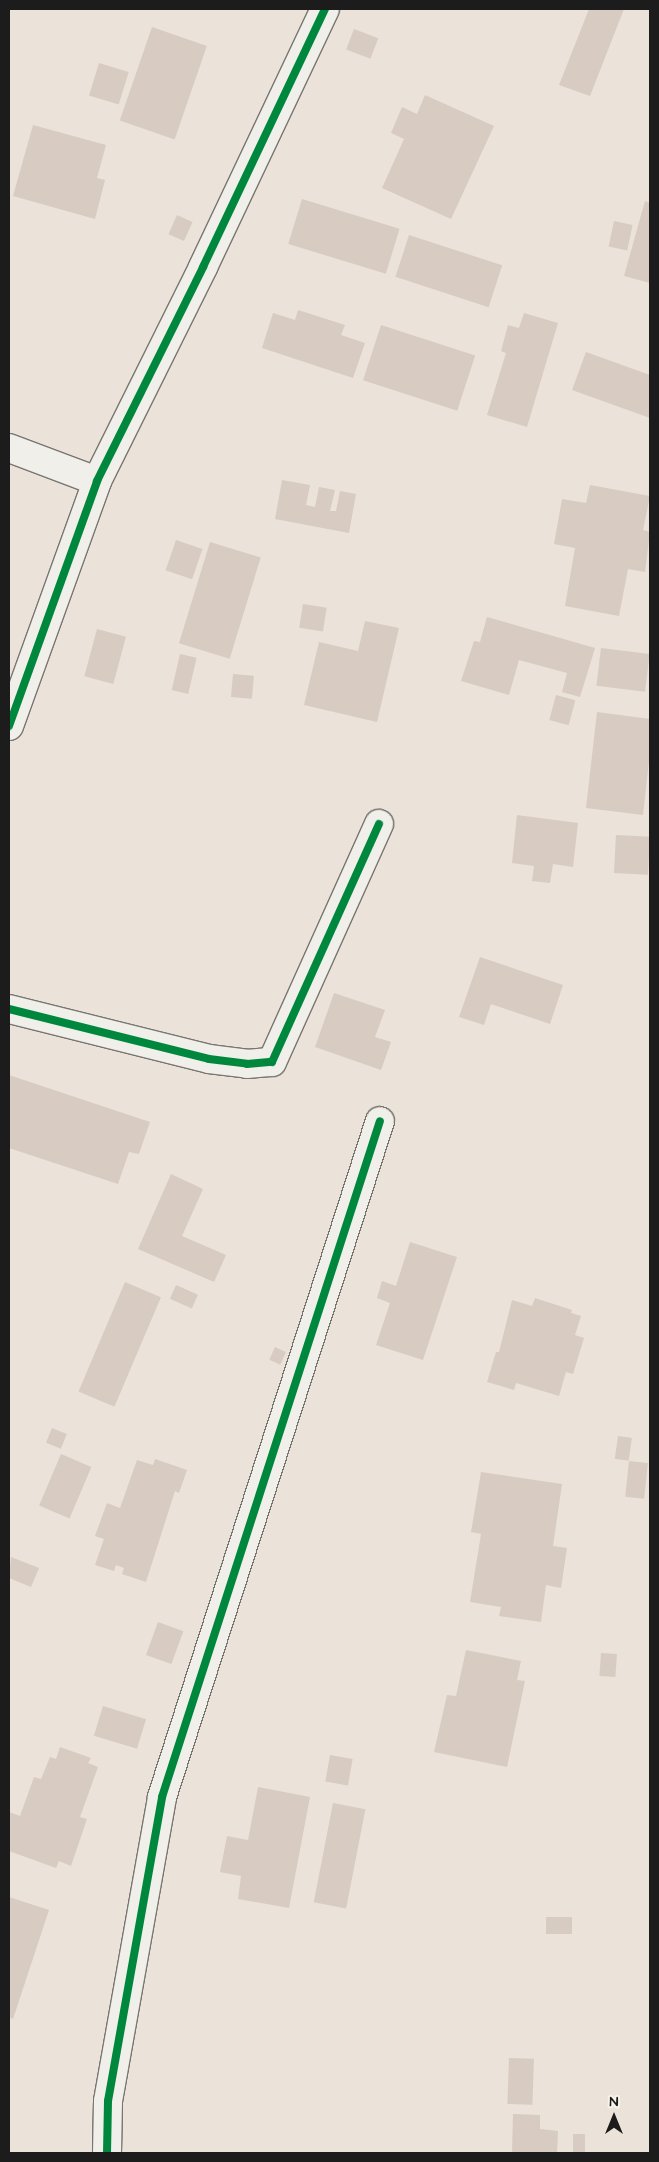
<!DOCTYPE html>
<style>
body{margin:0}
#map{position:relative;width:659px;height:2162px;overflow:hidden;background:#ebe2d9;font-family:"Architects Daughter",sans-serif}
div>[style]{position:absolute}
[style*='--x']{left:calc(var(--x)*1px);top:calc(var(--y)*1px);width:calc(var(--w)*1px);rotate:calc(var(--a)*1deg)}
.building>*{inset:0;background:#d8cbc2;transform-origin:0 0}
.roads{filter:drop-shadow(1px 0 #797571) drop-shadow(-1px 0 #797571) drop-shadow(0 1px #797571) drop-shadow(0 -1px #797571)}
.street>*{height:28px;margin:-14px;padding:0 14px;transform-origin:14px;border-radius:14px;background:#f1efea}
.cycleway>*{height:8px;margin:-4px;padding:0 4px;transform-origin:4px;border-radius:4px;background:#00873e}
span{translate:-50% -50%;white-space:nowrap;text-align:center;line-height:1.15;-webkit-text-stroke:4px #f7f3e8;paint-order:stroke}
.frame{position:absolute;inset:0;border:10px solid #1c1c1c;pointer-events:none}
.north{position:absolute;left:589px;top:2092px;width:50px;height:50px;-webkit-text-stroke:4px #f7f3e8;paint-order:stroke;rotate:0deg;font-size:14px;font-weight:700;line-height:20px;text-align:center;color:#1c1c1c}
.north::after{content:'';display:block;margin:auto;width:18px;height:22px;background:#1c1c1c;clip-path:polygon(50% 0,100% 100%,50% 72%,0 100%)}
</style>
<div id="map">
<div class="building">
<div style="clip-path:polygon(589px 9px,624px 9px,590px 96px,559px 85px)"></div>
<div style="left:152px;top:27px;width:58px;height:99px;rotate:19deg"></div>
<div style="left:354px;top:29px;width:26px;height:22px;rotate:21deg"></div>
<div style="left:99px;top:63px;width:31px;height:34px;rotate:17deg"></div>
<div style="clip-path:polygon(425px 95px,494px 126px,451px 219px,382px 188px,404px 139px,391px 133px,402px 107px,417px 114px)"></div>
<div style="clip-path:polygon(33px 125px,106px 145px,97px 178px,105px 180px,95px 219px,13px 196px)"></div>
<div style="left:302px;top:199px;width:102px;height:47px;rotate:17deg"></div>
<div style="clip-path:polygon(645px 201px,650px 203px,650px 283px,624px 276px)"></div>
<div style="left:177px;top:215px;width:17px;height:21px;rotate:24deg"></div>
<div style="left:614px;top:221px;width:19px;height:26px;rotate:12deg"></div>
<div style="left:409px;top:235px;width:98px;height:44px;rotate:18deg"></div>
<div style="clip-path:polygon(298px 310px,345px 325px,341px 335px,365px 343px,353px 378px,262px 348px,273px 313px,295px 320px)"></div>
<div style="clip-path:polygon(524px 313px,558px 323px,527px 427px,487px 415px,506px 353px,501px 351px,508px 325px,519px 328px)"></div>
<div style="left:381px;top:325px;width:99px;height:58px;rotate:18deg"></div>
<div style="clip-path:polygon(586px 352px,650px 375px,650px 418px,572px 390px)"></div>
<div style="clip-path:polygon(282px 480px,310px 485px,306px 505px,315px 507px,319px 487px,335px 490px,330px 511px,336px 511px,340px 491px,356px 494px,349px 533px,275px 519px)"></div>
<div style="clip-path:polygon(590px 485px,650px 496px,643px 530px,650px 532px,645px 572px,628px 569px,619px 616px,565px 606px,575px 548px,554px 544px,562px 499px,586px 503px)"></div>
<div style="left:176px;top:540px;width:28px;height:32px;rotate:19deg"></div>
<div style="left:210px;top:542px;width:53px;height:106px;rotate:17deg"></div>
<div style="left:303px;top:604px;width:24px;height:24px;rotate:9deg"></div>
<div style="clip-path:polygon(487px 617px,595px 648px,580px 697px,562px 692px,567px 673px,519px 660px,509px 695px,461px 681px,474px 641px,480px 642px)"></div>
<div style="clip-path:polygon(365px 621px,399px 628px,377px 722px,304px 705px,319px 642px,358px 651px)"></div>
<div style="left:97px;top:629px;width:30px;height:49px;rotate:15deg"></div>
<div style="left:601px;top:648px;width:49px;height:38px;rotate:7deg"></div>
<div style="left:180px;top:654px;width:17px;height:37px;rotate:13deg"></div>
<div style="left:233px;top:674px;width:21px;height:23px;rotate:5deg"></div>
<div style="left:556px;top:695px;width:20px;height:26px;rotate:15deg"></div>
<div style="clip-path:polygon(597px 712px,650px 719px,650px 752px,643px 815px,586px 808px)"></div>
<div style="clip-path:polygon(517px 815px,578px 823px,573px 867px,553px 864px,550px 883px,532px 881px,534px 866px,512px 863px)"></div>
<div style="left:616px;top:835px;width:34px;height:38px;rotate:3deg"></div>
<div style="clip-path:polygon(480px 957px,563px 985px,550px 1024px,491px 1004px,484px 1025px,459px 1017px)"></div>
<div style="clip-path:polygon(334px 993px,385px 1010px,375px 1037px,391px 1042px,381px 1070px,315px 1047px)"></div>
<div style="clip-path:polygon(9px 1075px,150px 1122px,139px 1154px,129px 1152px,118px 1184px,9px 1148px)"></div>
<div style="clip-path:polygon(171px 1174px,203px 1189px,182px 1236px,226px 1255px,214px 1282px,138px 1249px)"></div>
<div style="clip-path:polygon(410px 1242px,457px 1257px,423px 1360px,376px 1345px,390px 1303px,377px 1298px,382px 1281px,396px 1286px)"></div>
<div style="left:125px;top:1282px;width:39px;height:119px;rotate:23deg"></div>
<div style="left:176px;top:1285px;width:24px;height:15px;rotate:24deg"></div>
<div style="clip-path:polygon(535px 1298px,572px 1310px,571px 1313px,581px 1316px,575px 1335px,584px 1338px,573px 1374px,566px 1372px,559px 1396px,516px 1383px,514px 1390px,487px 1382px,496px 1352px,499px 1352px,512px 1300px,532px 1306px)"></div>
<div style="left:275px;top:1347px;width:12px;height:14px;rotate:24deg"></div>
<div style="left:52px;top:1428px;width:16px;height:16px;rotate:22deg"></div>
<div style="left:618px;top:1436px;width:14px;height:23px;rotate:8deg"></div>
<div style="left:61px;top:1454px;width:33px;height:56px;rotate:23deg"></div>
<div style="clip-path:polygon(155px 1459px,187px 1470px,179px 1493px,175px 1491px,146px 1582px,122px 1574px,124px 1568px,116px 1565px,114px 1571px,95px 1565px,104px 1539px,95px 1536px,107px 1503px,120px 1508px,137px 1460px,153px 1465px)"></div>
<div style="left:629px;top:1461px;width:19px;height:36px;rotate:6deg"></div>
<div style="clip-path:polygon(481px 1472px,562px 1484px,553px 1546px,567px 1548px,561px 1588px,546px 1585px,541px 1622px,499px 1616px,501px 1607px,470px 1602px,481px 1534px,471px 1532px)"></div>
<div style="clip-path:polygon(11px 1557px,39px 1568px,31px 1587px,9px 1578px)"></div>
<div style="left:158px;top:1622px;width:27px;height:35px;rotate:20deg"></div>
<div style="clip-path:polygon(466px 1650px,521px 1661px,517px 1680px,525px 1681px,507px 1767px,434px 1752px,447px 1695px,456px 1696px)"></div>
<div style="left:601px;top:1653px;width:16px;height:23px;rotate:4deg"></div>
<div style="left:103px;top:1706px;width:45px;height:31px;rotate:17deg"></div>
<div style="clip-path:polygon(60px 1747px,91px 1758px,88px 1763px,98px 1767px,80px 1817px,87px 1819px,71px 1866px,59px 1861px,56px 1868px,9px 1851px,9px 1812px,20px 1816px,34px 1777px,41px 1779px,50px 1757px,56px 1759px)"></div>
<div style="left:330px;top:1755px;width:23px;height:27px;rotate:10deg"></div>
<div style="clip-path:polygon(258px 1787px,310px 1797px,289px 1908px,238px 1899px,241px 1876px,220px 1872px,227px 1836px,248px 1840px)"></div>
<div style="left:333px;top:1803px;width:33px;height:101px;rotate:11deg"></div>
<div style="clip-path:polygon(9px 1897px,49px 1910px,13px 2019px,9px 2017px)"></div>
<div style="left:546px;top:1917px;width:26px;height:17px"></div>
<div style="left:509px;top:2058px;width:25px;height:46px;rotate:2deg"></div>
<div style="clip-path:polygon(513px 2114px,540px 2115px,540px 2129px,558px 2131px,557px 2153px,512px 2153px)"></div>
<div style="left:573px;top:2134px;width:12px;height:19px"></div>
</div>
<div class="roads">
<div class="street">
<div style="--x:9;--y:448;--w:94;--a:20.6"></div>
<div style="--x:9;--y:726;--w:260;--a:-70.2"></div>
<div style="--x:97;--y:481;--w:239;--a:-63.6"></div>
<div style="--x:203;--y:267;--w:285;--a:-64.7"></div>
<div style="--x:9;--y:1009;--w:206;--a:14"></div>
<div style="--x:209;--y:1059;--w:38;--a:7"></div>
<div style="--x:247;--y:1064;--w:25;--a:-5"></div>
<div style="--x:272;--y:1062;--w:261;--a:-65.8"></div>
<div style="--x:107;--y:2153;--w:52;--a:-88.9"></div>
<div style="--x:108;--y:2101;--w:309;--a:-79.9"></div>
<div style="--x:162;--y:1797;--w:710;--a:-72.13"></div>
</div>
</div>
<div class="cycleway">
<div style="--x:9;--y:726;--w:260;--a:-70.2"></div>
<div style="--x:97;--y:481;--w:239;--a:-63.6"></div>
<div style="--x:203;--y:267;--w:285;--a:-64.7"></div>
<div style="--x:9;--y:1009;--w:206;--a:14"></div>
<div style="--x:209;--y:1059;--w:38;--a:7"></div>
<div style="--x:247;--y:1064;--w:25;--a:-5"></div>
<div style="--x:272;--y:1062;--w:261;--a:-65.8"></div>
<div style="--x:107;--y:2153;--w:52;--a:-88.9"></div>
<div style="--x:108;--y:2101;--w:309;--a:-79.9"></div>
<div style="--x:162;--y:1797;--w:710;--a:-72.13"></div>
</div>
<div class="frame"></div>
<div class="north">N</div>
</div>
